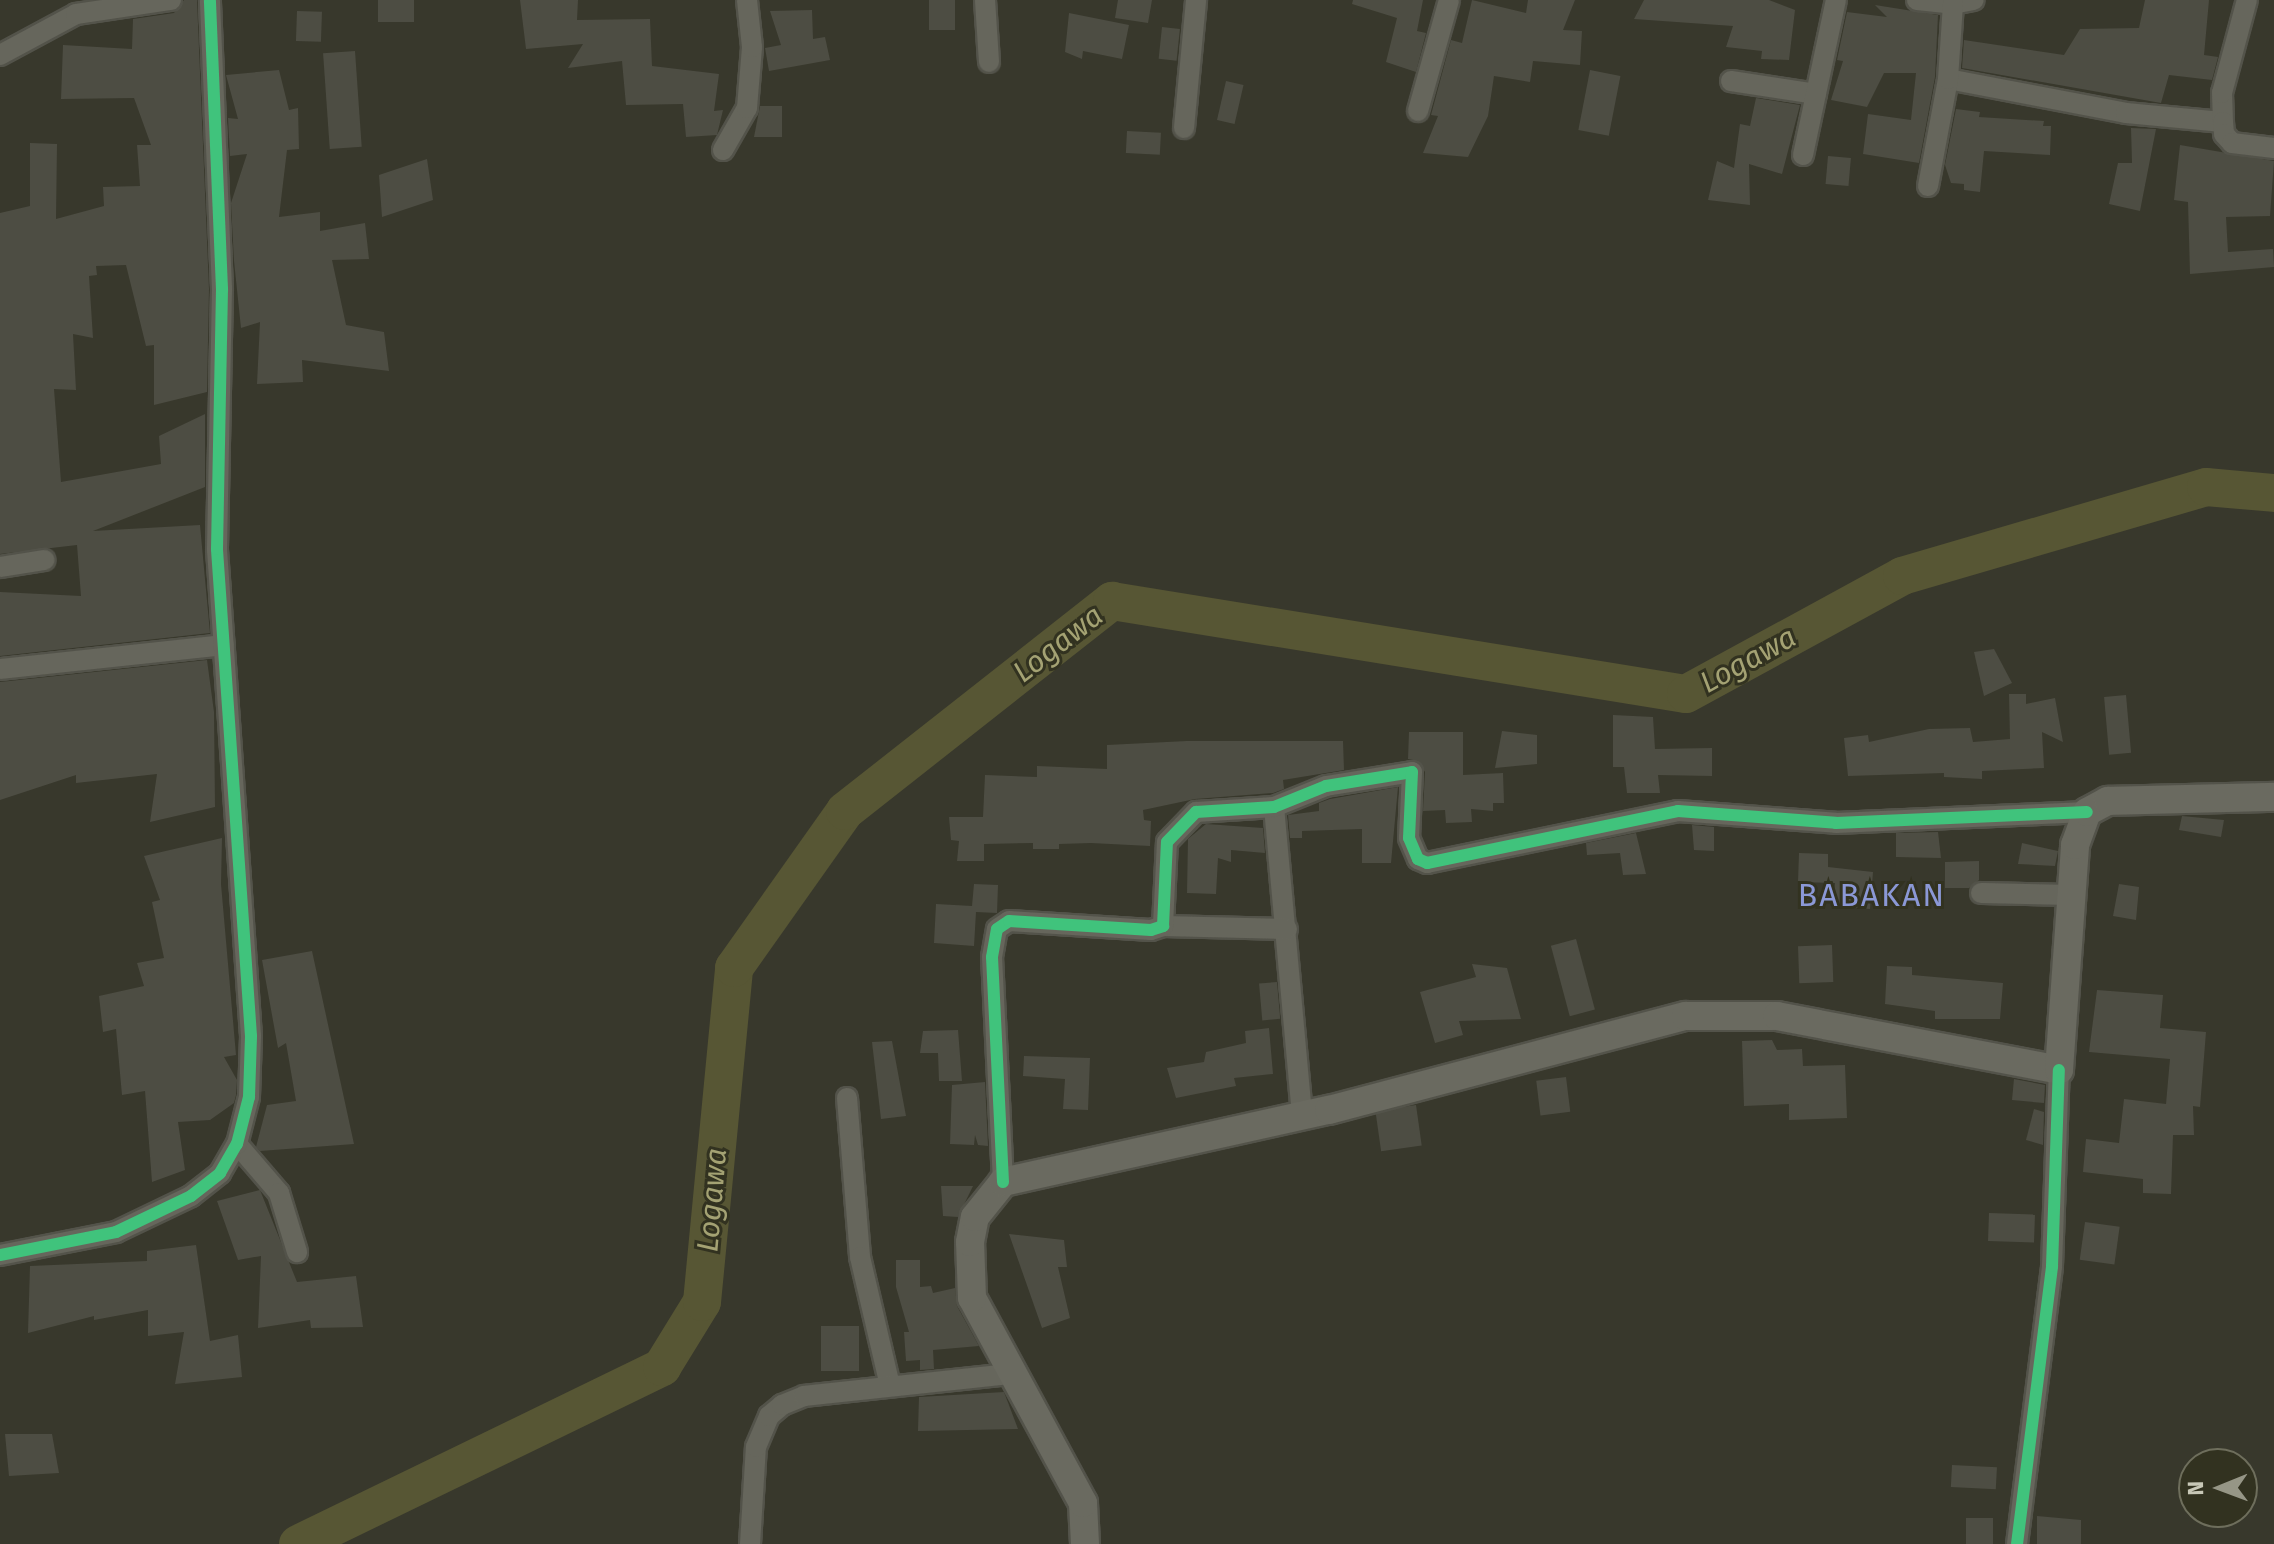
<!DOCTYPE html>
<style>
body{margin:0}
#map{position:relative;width:2274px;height:1544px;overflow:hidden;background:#38382c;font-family:"Fira Sans",sans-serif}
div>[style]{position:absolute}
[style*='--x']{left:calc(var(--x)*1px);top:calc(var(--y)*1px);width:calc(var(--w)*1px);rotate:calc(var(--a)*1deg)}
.river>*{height:38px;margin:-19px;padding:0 19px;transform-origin:19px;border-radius:19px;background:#575634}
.building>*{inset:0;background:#4d4d43;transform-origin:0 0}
.roads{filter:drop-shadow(2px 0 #53534a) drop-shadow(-2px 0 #53534a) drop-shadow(0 2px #53534a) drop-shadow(0 -2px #53534a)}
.minor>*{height:20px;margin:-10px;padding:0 10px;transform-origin:10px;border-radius:10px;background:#66665c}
.secondary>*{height:28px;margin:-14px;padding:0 14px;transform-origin:14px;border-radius:14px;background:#6a6a60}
.cycleway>*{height:12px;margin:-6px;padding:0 6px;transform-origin:6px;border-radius:6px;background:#40c37c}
span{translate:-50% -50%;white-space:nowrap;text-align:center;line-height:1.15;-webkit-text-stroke:6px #323220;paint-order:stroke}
.water-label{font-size:30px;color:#a4a273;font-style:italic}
.quarter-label{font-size:32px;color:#8b98d6;letter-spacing:2px}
.north{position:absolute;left:2178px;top:1448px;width:80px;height:80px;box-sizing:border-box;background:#323220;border:2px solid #6e6e5c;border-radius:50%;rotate:269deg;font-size:22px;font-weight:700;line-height:32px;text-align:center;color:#c8c8b7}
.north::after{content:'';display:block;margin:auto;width:28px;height:36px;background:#969686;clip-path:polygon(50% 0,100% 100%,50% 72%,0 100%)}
</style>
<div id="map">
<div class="river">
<div style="--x:298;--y:1544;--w:405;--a:-25.9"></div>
<div style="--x:662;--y:1367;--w:76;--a:-58.4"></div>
<div style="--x:702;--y:1302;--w:336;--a:-84.5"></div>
<div style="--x:734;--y:968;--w:192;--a:-54.7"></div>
<div style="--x:845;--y:811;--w:340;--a:-38.2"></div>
<div style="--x:1112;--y:601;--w:581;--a:9.2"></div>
<div style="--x:1686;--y:694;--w:246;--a:-28.6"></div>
<div style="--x:1902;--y:576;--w:317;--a:-16.3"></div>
<div style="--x:2206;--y:487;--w:68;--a:5"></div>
</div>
<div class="building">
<div style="clip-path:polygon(184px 0,197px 0,209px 289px,207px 392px,154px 405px,154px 345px,146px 346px,126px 265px,96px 266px,97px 275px,89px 276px,93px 338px,73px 334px,76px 390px,54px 389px,61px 482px,161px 464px,159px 436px,205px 414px,205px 487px,93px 531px,200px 525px,210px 633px,0 656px,0 592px,81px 596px,77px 545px,0 554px,0 213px,30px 206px,30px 143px,57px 144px,56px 219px,104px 206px,103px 187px,140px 186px,137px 145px,151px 145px,134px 98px,61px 99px,63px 45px,132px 49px,133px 19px,174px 13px)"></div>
<div style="left:378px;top:0;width:36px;height:22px"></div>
<div style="clip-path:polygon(520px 0,578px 0,577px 20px,650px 19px,652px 66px,719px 74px,714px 111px,723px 110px,717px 135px,686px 137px,683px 104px,626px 105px,622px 61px,568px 68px,583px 44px,526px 49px)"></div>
<div style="left:929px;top:0;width:26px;height:30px"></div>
<div style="clip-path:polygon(1118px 0,1152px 0,1148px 23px,1115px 18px)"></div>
<div style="clip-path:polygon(1353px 0,1423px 0,1417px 31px,1426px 33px,1416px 72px,1386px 62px,1397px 18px,1352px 4px)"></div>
<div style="clip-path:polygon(1472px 0,1526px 13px,1528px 0,1575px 0,1563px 30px,1582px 31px,1580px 65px,1533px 61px,1530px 82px,1494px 76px,1488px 116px,1468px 157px,1423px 153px,1438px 116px,1431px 115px,1451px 40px,1462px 43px)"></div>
<div style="clip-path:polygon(1644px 0,1769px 0,1795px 10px,1789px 60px,1761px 59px,1762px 51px,1726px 47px,1733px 26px,1634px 19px)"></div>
<div style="clip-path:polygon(2145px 0,2209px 0,2204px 55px,2218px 57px,2212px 80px,2169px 75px,2161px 103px,1962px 68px,1964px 40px,2064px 55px,2080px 29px,2139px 28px)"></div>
<div style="clip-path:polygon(1875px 5px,1938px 15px,1935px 77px,1919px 163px,1863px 154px,1868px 114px,1911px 120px,1916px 73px,1884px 73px,1867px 107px,1831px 100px,1843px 61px,1837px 60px,1847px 12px,1887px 17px)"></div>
<div style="clip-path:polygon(812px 10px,813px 39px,825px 37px,830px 60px,769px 71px,765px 48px,781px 45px,770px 11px)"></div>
<div style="left:297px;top:11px;width:25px;height:30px;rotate:2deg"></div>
<div style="clip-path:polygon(1069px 13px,1129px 25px,1122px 59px,1083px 51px,1082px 59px,1065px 52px)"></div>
<div style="left:1162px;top:27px;width:18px;height:32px;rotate:6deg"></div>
<div style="left:355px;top:51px;width:96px;height:32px;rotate:86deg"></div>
<div style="clip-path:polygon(279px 70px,289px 110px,298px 108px,299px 149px,287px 150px,279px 217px,320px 212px,320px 231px,365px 223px,369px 259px,332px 260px,346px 325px,384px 332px,389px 371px,302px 360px,303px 382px,257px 384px,260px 322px,241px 328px,234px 261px,231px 203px,247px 154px,230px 156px,228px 118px,238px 119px,226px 75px)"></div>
<div style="left:1590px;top:70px;width:31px;height:61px;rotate:11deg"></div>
<div style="left:1226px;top:81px;width:18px;height:40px;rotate:13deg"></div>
<div style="clip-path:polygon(1756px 98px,1800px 105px,1782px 174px,1749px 164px,1750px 205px,1708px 200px,1717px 161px,1734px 168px,1740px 124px,1750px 126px)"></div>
<div style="clip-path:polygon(760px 106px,782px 106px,782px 137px,754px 137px)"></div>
<div style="clip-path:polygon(1956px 109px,1980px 112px,1979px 117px,2044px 121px,2043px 126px,2051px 126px,2050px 155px,1984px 151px,1980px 192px,1964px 190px,1964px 184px,1951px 183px,1945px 165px)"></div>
<div style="clip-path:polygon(2131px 128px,2156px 129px,2140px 211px,2109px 204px,2118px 163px,2132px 163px)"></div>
<div style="left:1127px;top:131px;width:34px;height:22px;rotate:3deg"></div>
<div style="clip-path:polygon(2180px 145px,2274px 161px,2270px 216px,2226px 217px,2228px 252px,2273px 249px,2274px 267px,2190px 274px,2188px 202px,2174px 200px)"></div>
<div style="left:1828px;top:156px;width:23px;height:28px;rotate:5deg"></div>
<div style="clip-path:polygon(427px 159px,433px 200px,382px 217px,379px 175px)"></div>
<div style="clip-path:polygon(1994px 649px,2012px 683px,1984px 696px,1974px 652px)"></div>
<div style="clip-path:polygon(207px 660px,214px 712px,215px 807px,150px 822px,157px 774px,76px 783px,76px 775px,0 800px,0 682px)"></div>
<div style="clip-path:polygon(2009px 694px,2026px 694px,2026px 704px,2055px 698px,2063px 742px,2042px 732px,2044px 768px,1982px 771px,1982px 779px,1944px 777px,1944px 773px,1848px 776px,1844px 738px,1868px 735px,1869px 742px,1929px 729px,1970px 728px,1973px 742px,2010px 739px)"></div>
<div style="left:2126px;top:695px;width:58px;height:22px;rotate:85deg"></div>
<div style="clip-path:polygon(1613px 715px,1653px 717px,1655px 749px,1712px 748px,1712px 776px,1658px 775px,1660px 793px,1627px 793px,1624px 767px,1613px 767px)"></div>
<div style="clip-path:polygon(1502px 731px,1537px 735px,1537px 764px,1495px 768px)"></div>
<div style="clip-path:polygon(1409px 732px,1463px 732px,1463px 775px,1503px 773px,1504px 803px,1493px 803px,1493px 811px,1471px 809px,1472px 822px,1446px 823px,1445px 810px,1423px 811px,1425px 772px,1418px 761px,1408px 759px)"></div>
<div style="clip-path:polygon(1187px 741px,1343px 741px,1344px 770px,1283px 780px,1284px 789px,1273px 793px,1195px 799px,1143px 810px,1144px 820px,1151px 821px,1150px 846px,1091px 843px,1059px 844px,1059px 849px,1033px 849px,1033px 843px,984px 844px,984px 861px,957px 861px,959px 841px,951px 840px,949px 817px,983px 817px,985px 775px,1037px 777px,1037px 766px,1107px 769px,1107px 745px)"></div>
<div style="clip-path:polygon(1398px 787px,1391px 863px,1362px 863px,1362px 829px,1302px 831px,1302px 838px,1290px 838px,1288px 815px,1319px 811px,1319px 803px,1330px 799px)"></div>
<div style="clip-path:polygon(2182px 816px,2224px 820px,2221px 837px,2179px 830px)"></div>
<div style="clip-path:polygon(1206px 824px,1263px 828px,1265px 853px,1231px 850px,1231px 862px,1218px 858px,1216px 894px,1187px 893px,1188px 839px)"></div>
<div style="clip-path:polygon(1692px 825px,1714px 827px,1714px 851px,1694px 850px)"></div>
<div style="clip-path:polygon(1938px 832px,1941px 858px,1896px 857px,1896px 833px)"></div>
<div style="clip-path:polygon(1636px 833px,1646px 874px,1623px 875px,1620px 853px,1587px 855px,1586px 843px)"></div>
<div style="clip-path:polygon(222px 838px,221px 884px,236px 1055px,224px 1057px,237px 1080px,236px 1095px,234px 1103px,210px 1120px,178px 1122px,185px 1170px,152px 1182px,145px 1091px,122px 1095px,116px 1029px,103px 1032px,99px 996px,144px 986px,137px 963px,164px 958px,152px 902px,160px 900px,144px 856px)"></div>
<div style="clip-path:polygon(2022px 843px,2058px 851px,2055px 866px,2018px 864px)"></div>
<div style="clip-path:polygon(1799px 853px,1828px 854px,1828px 867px,1873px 872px,1870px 909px,1833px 906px,1835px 883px,1798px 882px)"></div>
<div style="clip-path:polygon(1979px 861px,1979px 880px,1969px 888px,1945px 888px,1945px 862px)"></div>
<div style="clip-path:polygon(974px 884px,998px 885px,997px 913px,976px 912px,974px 946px,934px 943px,936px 904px,972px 906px)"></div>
<div style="clip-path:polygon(2119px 884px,2139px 887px,2136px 920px,2113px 916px)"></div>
<div style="left:1576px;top:939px;width:73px;height:26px;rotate:75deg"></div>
<div style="left:1832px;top:945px;width:37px;height:34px;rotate:88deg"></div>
<div style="clip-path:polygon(312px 951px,354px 1144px,260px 1151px,256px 1147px,267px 1105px,296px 1101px,286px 1043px,278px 1048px,262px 960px)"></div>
<div style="clip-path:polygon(1472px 964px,1507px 968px,1521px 1019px,1459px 1021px,1463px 1035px,1435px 1043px,1420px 992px,1476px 977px)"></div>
<div style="clip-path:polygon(1887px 966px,1912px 967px,1912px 975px,2003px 983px,2000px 1019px,1935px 1019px,1935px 1011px,1885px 1004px)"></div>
<div style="left:1277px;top:982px;width:37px;height:18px;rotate:85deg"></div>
<div style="clip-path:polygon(2097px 990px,2163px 995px,2160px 1028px,2206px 1032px,2200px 1107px,2193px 1106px,2194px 1135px,2173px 1135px,2171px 1194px,2143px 1193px,2143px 1179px,2083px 1172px,2086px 1139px,2119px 1143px,2124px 1099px,2166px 1104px,2170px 1059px,2089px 1052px)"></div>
<div style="clip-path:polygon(1269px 1028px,1273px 1074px,1234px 1078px,1236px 1086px,1176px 1098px,1167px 1068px,1204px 1062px,1206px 1052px,1246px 1043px,1245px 1031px)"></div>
<div style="clip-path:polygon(958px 1030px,962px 1081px,939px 1081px,938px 1053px,920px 1053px,923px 1031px)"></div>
<div style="clip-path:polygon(1772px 1040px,1777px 1050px,1802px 1049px,1803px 1066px,1845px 1065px,1847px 1118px,1789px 1120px,1789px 1104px,1744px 1106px,1742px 1041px)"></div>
<div style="clip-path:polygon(892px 1041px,906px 1116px,881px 1119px,872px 1042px)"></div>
<div style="clip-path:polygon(1024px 1056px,1090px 1058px,1088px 1110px,1063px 1109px,1065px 1079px,1023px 1076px)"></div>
<div style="left:1566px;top:1077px;width:35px;height:30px;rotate:83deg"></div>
<div style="clip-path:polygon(2014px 1079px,2045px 1085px,2044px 1103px,2012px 1100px)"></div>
<div style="clip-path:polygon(985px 1082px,988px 1146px,978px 1145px,975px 1135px,974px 1145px,950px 1144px,952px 1085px)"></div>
<div style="left:1416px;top:1105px;width:41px;height:41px;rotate:82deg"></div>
<div style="clip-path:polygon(2034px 1109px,2044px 1112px,2043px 1145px,2026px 1140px)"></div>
<div style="clip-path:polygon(941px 1186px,973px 1186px,958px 1217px,943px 1216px)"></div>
<div style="clip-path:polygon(260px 1190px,297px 1282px,356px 1276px,363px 1327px,311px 1328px,310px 1320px,258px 1328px,261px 1256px,238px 1260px,217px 1201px)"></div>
<div style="left:1989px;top:1213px;width:46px;height:28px;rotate:2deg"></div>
<div style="left:2085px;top:1222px;width:35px;height:38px;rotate:8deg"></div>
<div style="clip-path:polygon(1009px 1234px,1064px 1240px,1067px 1267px,1058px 1267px,1070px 1318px,1042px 1328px)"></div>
<div style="clip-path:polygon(196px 1245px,210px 1341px,238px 1335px,242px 1377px,175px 1384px,184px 1332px,148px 1336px,148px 1310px,94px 1320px,94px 1316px,28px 1333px,30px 1266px,147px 1261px,147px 1251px)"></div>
<div style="clip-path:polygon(896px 1260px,920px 1260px,920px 1287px,931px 1286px,933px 1293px,955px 1288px,957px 1306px,979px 1346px,933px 1350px,934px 1369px,920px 1370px,920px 1360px,906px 1361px,904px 1332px,909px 1332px,896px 1287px)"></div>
<div style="left:821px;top:1326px;width:38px;height:45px"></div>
<div style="clip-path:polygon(1004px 1392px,1018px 1429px,918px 1431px,919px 1397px)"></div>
<div style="clip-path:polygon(5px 1434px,52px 1434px,59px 1473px,9px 1476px)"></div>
<div style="left:1952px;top:1465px;width:45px;height:22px;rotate:3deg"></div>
<div style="clip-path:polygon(2037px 1516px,2081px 1520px,2081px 1544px,2037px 1544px)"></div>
<div style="left:1966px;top:1518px;width:27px;height:26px"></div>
</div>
<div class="roads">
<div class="minor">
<div style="--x:985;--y:0;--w:62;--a:86.3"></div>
<div style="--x:1917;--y:0;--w:36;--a:6"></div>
<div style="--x:1953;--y:4;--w:21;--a:-11"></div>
<div style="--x:0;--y:55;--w:86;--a:-28.3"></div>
<div style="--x:76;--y:14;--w:96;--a:-8.4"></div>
<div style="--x:1948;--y:79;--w:181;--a:10.8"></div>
<div style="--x:2126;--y:113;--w:97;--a:5.3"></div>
<div style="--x:2223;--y:122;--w:29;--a:-92"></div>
<div style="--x:2222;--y:93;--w:96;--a:-75"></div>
<div style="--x:1731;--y:81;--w:86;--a:8.7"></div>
<div style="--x:1418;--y:111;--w:115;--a:-74.4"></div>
<div style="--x:2223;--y:122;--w:12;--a:85"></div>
<div style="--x:2224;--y:134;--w:12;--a:48"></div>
<div style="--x:2232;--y:143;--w:42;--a:6.8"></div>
<div style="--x:1184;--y:128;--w:129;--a:-84.6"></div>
<div style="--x:723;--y:150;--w:48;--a:-60.3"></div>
<div style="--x:747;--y:108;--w:61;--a:-85.3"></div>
<div style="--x:752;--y:47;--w:47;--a:-96.1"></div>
<div style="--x:1803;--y:155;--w:158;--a:-78"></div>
<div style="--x:1928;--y:186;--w:109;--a:-79.4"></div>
<div style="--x:1948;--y:79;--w:75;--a:-86.2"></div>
<div style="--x:0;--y:567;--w:45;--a:-9"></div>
<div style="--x:0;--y:669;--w:225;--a:-6.1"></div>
<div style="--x:1274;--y:807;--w:309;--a:84.8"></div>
<div style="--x:1981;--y:893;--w:90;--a:1.3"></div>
<div style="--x:1163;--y:926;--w:124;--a:1.4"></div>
<div style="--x:847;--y:1098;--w:160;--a:85.3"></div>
<div style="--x:860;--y:1257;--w:132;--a:76.9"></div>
<div style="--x:237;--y:1144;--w:65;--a:49.4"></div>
<div style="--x:279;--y:1193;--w:62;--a:73"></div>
<div style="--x:1003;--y:1182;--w:225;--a:-92.8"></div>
<div style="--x:992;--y:957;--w:28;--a:-80"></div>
<div style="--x:997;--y:929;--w:14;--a:-34"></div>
<div style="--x:1009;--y:921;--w:142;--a:3.6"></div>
<div style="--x:1151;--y:930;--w:13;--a:-18"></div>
<div style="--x:1163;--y:926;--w:84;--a:-87.3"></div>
<div style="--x:1167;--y:842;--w:42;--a:-46"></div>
<div style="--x:1196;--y:812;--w:78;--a:-3.7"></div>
<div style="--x:1274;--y:807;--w:56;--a:-22"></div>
<div style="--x:1326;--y:786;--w:87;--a:-9.2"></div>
<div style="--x:1412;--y:772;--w:66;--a:92.6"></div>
<div style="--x:1409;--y:838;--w:23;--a:67"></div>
<div style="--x:1418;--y:859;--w:10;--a:24"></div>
<div style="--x:1427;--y:863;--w:256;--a:-11.7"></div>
<div style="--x:1678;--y:811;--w:158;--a:4.3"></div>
<div style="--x:1836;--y:823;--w:251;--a:-2.5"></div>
<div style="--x:0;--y:1255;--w:118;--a:-11.2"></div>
<div style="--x:116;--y:1232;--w:83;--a:-25.6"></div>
<div style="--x:191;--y:1196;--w:37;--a:-38"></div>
<div style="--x:220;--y:1173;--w:34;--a:-60"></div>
<div style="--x:237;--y:1144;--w:49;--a:-75.7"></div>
<div style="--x:249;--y:1097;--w:61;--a:-88.1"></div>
<div style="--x:251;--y:1036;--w:488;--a:-94"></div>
<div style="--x:217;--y:549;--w:260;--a:-88.9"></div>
<div style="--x:222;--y:289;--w:289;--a:-92.4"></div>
<div style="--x:750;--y:1544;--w:97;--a:-86.5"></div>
<div style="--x:756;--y:1447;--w:34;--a:-67"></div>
<div style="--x:769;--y:1416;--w:17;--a:-40"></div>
<div style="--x:782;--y:1405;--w:24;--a:-22"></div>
<div style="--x:804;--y:1396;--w:206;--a:-6.1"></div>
<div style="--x:2017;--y:1544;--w:280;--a:-82.8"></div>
<div style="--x:2052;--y:1266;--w:196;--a:-88"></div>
</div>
<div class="secondary">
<div style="--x:1085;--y:1544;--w:41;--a:-92.8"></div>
<div style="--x:1083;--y:1503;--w:233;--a:-118.4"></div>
<div style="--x:972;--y:1298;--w:56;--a:-92"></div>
<div style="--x:970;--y:1242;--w:25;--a:-79"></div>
<div style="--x:975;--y:1217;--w:45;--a:-51.3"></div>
<div style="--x:1003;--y:1182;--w:334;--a:-12.5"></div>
<div style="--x:1329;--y:1110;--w:369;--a:-14.8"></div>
<div style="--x:1686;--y:1016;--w:91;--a:0"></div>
<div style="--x:1777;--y:1016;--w:287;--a:10.8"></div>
<div style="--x:2059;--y:1070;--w:226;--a:-85.9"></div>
<div style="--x:2075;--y:845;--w:35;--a:-70"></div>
<div style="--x:2087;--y:812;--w:24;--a:-28"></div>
<div style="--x:2108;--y:801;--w:166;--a:-1.4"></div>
</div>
</div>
<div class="cycleway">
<div style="--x:1003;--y:1182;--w:225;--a:-92.8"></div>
<div style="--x:992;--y:957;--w:28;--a:-80"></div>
<div style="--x:997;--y:929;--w:14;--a:-34"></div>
<div style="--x:1009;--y:921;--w:142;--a:3.6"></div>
<div style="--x:1151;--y:930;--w:13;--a:-18"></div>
<div style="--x:1163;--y:926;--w:84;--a:-87.3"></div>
<div style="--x:1167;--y:842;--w:42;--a:-46"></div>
<div style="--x:1196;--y:812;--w:78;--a:-3.7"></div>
<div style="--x:1274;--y:807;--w:56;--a:-22"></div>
<div style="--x:1326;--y:786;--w:87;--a:-9.2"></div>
<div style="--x:1412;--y:772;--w:66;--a:92.6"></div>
<div style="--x:1409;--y:838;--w:23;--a:67"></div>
<div style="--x:1418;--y:859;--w:10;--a:24"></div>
<div style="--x:1427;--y:863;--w:256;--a:-11.7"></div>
<div style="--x:1678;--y:811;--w:158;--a:4.3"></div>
<div style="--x:1836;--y:823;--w:251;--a:-2.5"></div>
<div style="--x:0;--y:1255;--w:118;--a:-11.2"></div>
<div style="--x:116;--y:1232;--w:83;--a:-25.6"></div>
<div style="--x:191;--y:1196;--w:37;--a:-38"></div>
<div style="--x:220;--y:1173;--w:34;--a:-60"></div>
<div style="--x:237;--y:1144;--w:49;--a:-75.7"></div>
<div style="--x:249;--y:1097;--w:61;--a:-88.1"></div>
<div style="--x:251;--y:1036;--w:488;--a:-94"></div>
<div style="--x:217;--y:549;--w:260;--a:-88.9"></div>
<div style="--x:222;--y:289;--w:289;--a:-92.4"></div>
<div style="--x:2017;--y:1544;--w:280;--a:-82.8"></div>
<div style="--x:2052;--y:1266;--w:196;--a:-88"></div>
</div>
<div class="water-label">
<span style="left:1058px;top:644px;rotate:-38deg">Logawa</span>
<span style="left:1748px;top:660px;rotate:-29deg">Logawa</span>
<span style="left:712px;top:1200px;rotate:-85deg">Logawa</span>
</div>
<div class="quarter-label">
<span style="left:1872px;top:895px">BABAKAN</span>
</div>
<div class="north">N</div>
</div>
